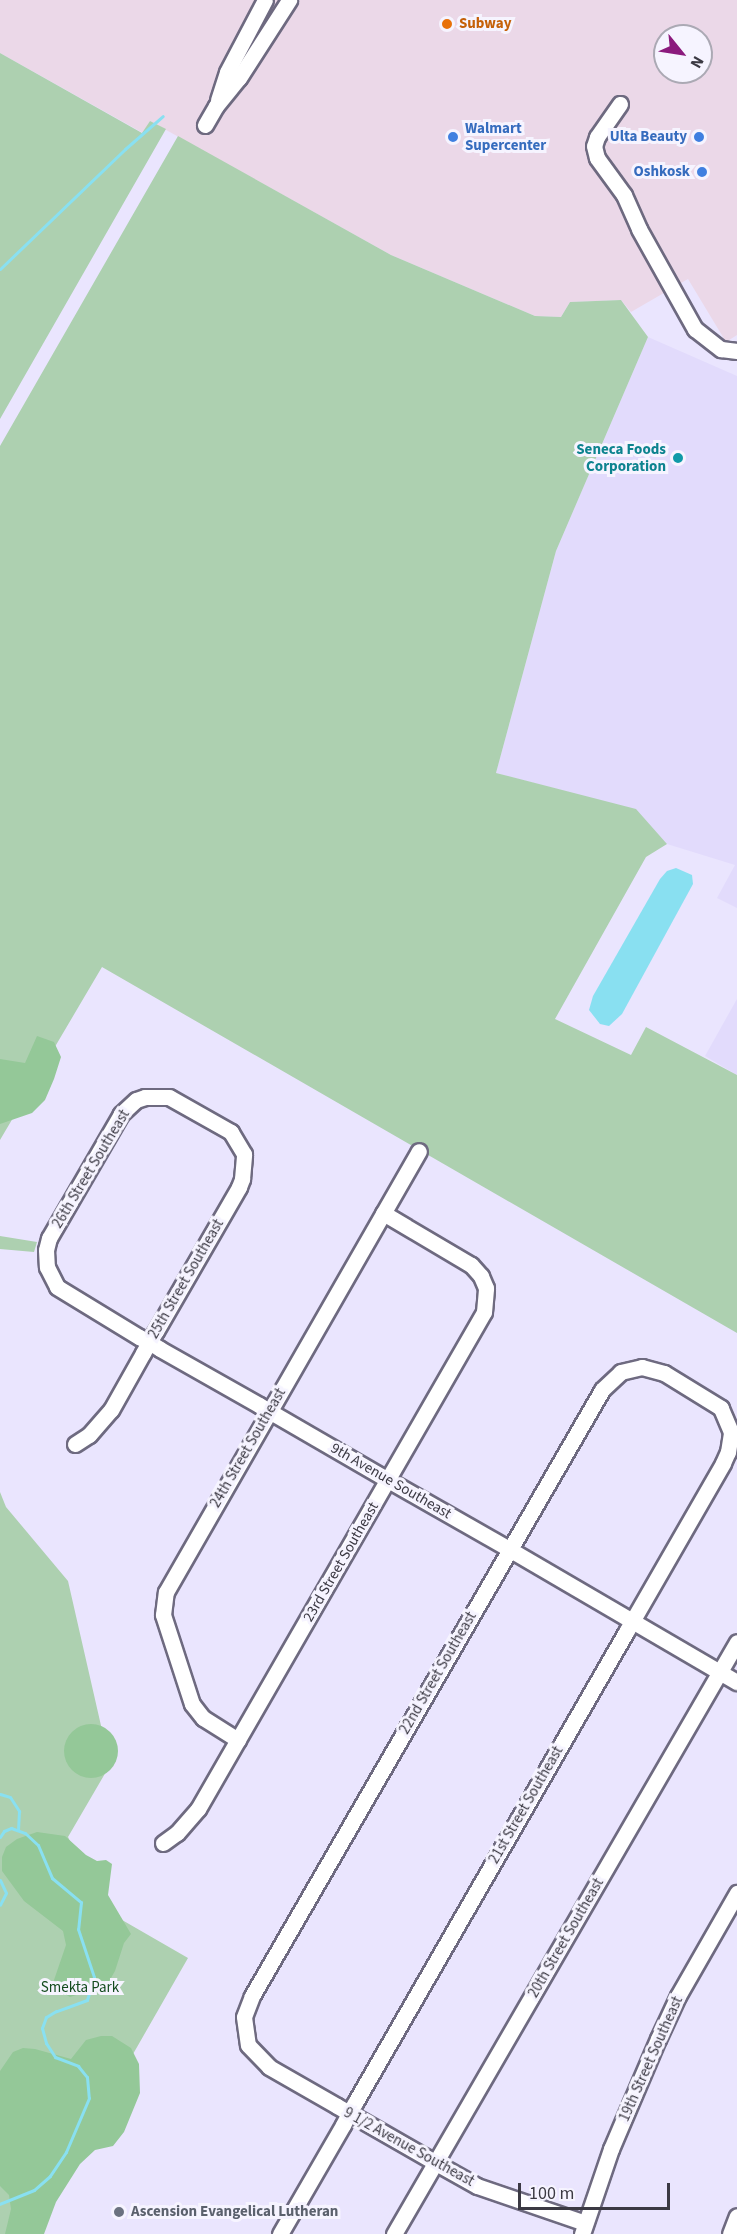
<!DOCTYPE html>
<style>
body{margin:0}
#map{position:relative;width:737px;height:2234px;overflow:hidden;background:#eae5fe;font-family:"Source Sans 3",sans-serif}
div>[style]{position:absolute}
[style*='--x']{left:calc(var(--x)*1px);top:calc(var(--y)*1px);width:calc(var(--w)*1px);rotate:calc(var(--a)*1deg)}
.commercial>*{inset:0;background:#ebd8e8}
.built>*{inset:0;background:#e2dbfc}
.green>*{inset:0;background:#add0b0}
.forest>*{inset:0;background:#94c898}
.round{border-radius:50%}
.water>*{inset:0;background:#89e0f1}
.stream>*{height:3px;margin:-1.5px;padding:0 1.5px;transform-origin:1.5px;border-radius:1.5px;background:#89e0f1}
.roads{filter:drop-shadow(2px 0 #6e6a80) drop-shadow(-2px 0 #6e6a80) drop-shadow(0 2px #6e6a80) drop-shadow(0 -2px #6e6a80)}
.minor>*{height:15px;margin:-7.5px;padding:0 7.5px;transform-origin:7.5px;border-radius:7.5px;background:#fff}
.dots>*{width:16px;height:16px;translate:-50% -50%;box-sizing:border-box;border:3px solid #f6f4ff;border-radius:50%}
span{translate:-50% -50%;white-space:nowrap;text-align:center;line-height:1.15;-webkit-text-stroke:6px #f6f4ff;paint-order:stroke}
.food-label{font-size:15px;color:#c56008;font-weight:700}
.left{translate:0 -50%;text-align:left}
.shop-label{font-size:15px;color:#366cbe;font-weight:700}
.right{translate:-100% -50%;text-align:right}
.culture-label{font-size:15px;color:#0d838f;font-weight:700}
.street-label{font-size:15px;color:#3b3943}
.park-label{font-size:15px;color:#134b1e}
.worship-label{font-size:15px;color:#5b616d;font-weight:700}
.north{position:absolute;left:653px;top:24px;width:60px;height:60px;box-sizing:border-box;background:#f6f4ff;border:2px solid #aba9b4;border-radius:50%;rotate:120deg;font-size:16px;font-weight:700;line-height:24px;text-align:center;color:#3b3943}
.north::after{content:'';display:block;margin:auto;width:21px;height:27px;background:#8b1a7d;clip-path:polygon(50% 0,100% 100%,50% 72%,0 100%)}
.scale{position:absolute;left:518px;top:2183px;width:152px;height:27px;box-sizing:border-box;border:3px solid #3b3943;border-top:0;padding-left:8px;font-size:18px;line-height:21px;white-space:nowrap;color:#3b3943;-webkit-text-stroke:4px #f6f4ff;paint-order:stroke}
</style>
<div id="map">
<div class="commercial">
<div style="clip-path:polygon(evenodd,0 0,737px 0,737px 335px,726px 342px,688px 279px,631px 312px,621px 300px,570px 302px,561px 317px,535px 316px,391px 255px,150px 121px,143px 133px,0 53px,0 0,665px 36px,701px 36px,701px 72px,665px 72px,665px 36px)"></div>
</div>
<div class="built">
<div style="clip-path:polygon(648px 337px,737px 376px,737px 908px,717px 898px,735px 865px,667px 844px,636px 810px,496px 773px,556px 551px)"></div>
<div style="clip-path:polygon(737px 999px,737px 1075px,705px 1056px)"></div>
</div>
<div class="green">
<div style="clip-path:polygon(0 53px,142px 133px,150px 121px,166px 129px,0 419px)"></div>
<div style="clip-path:polygon(178px 136px,391px 255px,535px 316px,561px 317px,570px 302px,621px 300px,648px 337px,556px 551px,496px 773px,636px 809px,667px 844px,646px 857px,555px 1019px,631px 1055px,646px 1027px,737px 1075px,737px 1333px,102px 967px,0 1140px,0 446px)"></div>
<div style="clip-path:polygon(0 1236px,37px 1242px,34px 1252px,0 1249px)"></div>
<div style="clip-path:polygon(0 1492px,6px 1507px,68px 1581px,110px 1765px,68px 1837px,103px 1909px,188px 1958px,30px 2234px,0 2234px)"></div>
</div>
<div class="forest">
<div style="clip-path:polygon(37px 1036px,54px 1042px,61px 1057px,54px 1079px,45px 1100px,32px 1113px,0 1124px,0 1059px,25px 1063px)"></div>
<div class="round" style="left:64px;top:1724px;width:54px;height:54px"></div>
<div style="clip-path:polygon(37px 1832px,65px 1836px,86px 1855px,97px 1861px,106px 1860px,112px 1864px,108px 1895px,131px 1934px,124px 1943px,115px 1971px,107px 1985px,70px 1997px,58px 1990px,54px 1980px,66px 1945px,63px 1931px,24px 1901px,2px 1871px,2px 1857px,6px 1847px,17px 1839px)"></div>
<div style="clip-path:polygon(101px 2036px,112px 2036px,131px 2048px,139px 2064px,140px 2093px,124px 2132px,113px 2146px,95px 2150px,80px 2164px,56px 2202px,44px 2234px,5px 2234px,11px 2209px,9px 2195px,0 2186px,0 2071px,13px 2052px,23px 2048px,35px 2049px,71px 2059px,86px 2040px)"></div>
</div>
<div class="water">
<div style="clip-path:polygon(676px 868px,692px 875px,693px 884px,622px 1014px,609px 1026px,600px 1024px,589px 1010px,593px 996px,660px 879px,667px 871px)"></div>
</div>
<div class="stream">
<div style="--x:0;--y:269;--w:173;--a:-43.8"></div>
<div style="--x:125;--y:149;--w:50;--a:-41"></div>
<div style="--x:0;--y:1794;--w:10;--a:17"></div>
<div style="--x:10;--y:1797;--w:17;--a:57"></div>
<div style="--x:19;--y:1811;--w:18;--a:93"></div>
<div style="--x:0;--y:1837;--w:7;--a:-56"></div>
<div style="--x:4;--y:1831;--w:8;--a:-23"></div>
<div style="--x:11;--y:1828;--w:15;--a:20"></div>
<div style="--x:25;--y:1833;--w:18;--a:43"></div>
<div style="--x:38;--y:1845;--w:36;--a:67"></div>
<div style="--x:52;--y:1878;--w:38;--a:40"></div>
<div style="--x:81;--y:1902;--w:27;--a:96"></div>
<div style="--x:78;--y:1929;--w:51;--a:71.6"></div>
<div style="--x:94;--y:1977;--w:24;--a:107"></div>
<div style="--x:87;--y:2000;--w:33;--a:160"></div>
<div style="--x:56;--y:2011;--w:12;--a:149"></div>
<div style="--x:46;--y:2017;--w:12;--a:110"></div>
<div style="--x:42;--y:2028;--w:16;--a:75"></div>
<div style="--x:46;--y:2043;--w:17;--a:57"></div>
<div style="--x:55;--y:2057;--w:25;--a:21"></div>
<div style="--x:78;--y:2066;--w:14;--a:51"></div>
<div style="--x:87;--y:2077;--w:21;--a:85"></div>
<div style="--x:89;--y:2098;--w:59;--a:113.1"></div>
<div style="--x:66;--y:2152;--w:29;--a:124"></div>
<div style="--x:50;--y:2176;--w:21;--a:139"></div>
<div style="--x:34;--y:2190;--w:37;--a:158"></div>
<div style="--x:0;--y:1880;--w:14;--a:65"></div>
<div style="--x:6;--y:1893;--w:13;--a:117"></div>
</div>
<div class="roads">
<div class="minor">
<div style="--x:218;--y:100;--w:29;--a:-72"></div>
<div style="--x:227;--y:72;--w:81;--a:-62.2"></div>
<div style="--x:620;--y:104;--w:40;--a:124.9"></div>
<div style="--x:597;--y:137;--w:9;--a:108"></div>
<div style="--x:594;--y:146;--w:12;--a:76"></div>
<div style="--x:597;--y:158;--w:46;--a:53.9"></div>
<div style="--x:624;--y:195;--w:37;--a:66"></div>
<div style="--x:639;--y:229;--w:115;--a:60.8"></div>
<div style="--x:695;--y:329;--w:33;--a:38"></div>
<div style="--x:721;--y:349;--w:16;--a:7"></div>
<div style="--x:205;--y:125;--w:22;--a:-60"></div>
<div style="--x:216;--y:106;--w:36;--a:-51"></div>
<div style="--x:239;--y:78;--w:93;--a:-57.3"></div>
<div style="--x:75;--y:1444;--w:17;--a:-33"></div>
<div style="--x:89;--y:1435;--w:33;--a:-49"></div>
<div style="--x:111;--y:1410;--w:65;--a:-60.7"></div>
<div style="--x:143;--y:1353;--w:13;--a:-61"></div>
<div style="--x:149;--y:1342;--w:13;--a:-58"></div>
<div style="--x:156;--y:1331;--w:166;--a:-60"></div>
<div style="--x:239;--y:1187;--w:9;--a:-69"></div>
<div style="--x:242;--y:1179;--w:25;--a:-85"></div>
<div style="--x:244;--y:1154;--w:26;--a:-121"></div>
<div style="--x:231;--y:1132;--w:71;--a:-150.6"></div>
<div style="--x:169;--y:1097;--w:24;--a:180"></div>
<div style="--x:145;--y:1097;--w:9;--a:162"></div>
<div style="--x:136;--y:1100;--w:21;--a:137"></div>
<div style="--x:121;--y:1114;--w:143;--a:120.1"></div>
<div style="--x:49;--y:1238;--w:12;--a:104"></div>
<div style="--x:46;--y:1250;--w:17;--a:87"></div>
<div style="--x:47;--y:1267;--w:22;--a:63"></div>
<div style="--x:57;--y:1287;--w:96;--a:31.4"></div>
<div style="--x:139;--y:1337;--w:11;--a:27"></div>
<div style="--x:149;--y:1342;--w:13;--a:32"></div>
<div style="--x:160;--y:1349;--w:114;--a:29.5"></div>
<div style="--x:259;--y:1405;--w:12;--a:31"></div>
<div style="--x:269;--y:1411;--w:138;--a:30.1"></div>
<div style="--x:388;--y:1480;--w:139;--a:29.7"></div>
<div style="--x:509;--y:1549;--w:264;--a:30.3"></div>
<div style="--x:238;--y:1740;--w:41;--a:-147.8"></div>
<div style="--x:203;--y:1718;--w:18;--a:-128"></div>
<div style="--x:192;--y:1704;--w:94;--a:-108"></div>
<div style="--x:163;--y:1615;--w:23;--a:-83"></div>
<div style="--x:166;--y:1592;--w:508;--a:-60.16"></div>
<div style="--x:163;--y:1843;--w:17;--a:-36"></div>
<div style="--x:177;--y:1833;--w:32;--a:-49"></div>
<div style="--x:198;--y:1809;--w:573;--a:-60.08"></div>
<div style="--x:484;--y:1312;--w:24;--a:-85"></div>
<div style="--x:486;--y:1288;--w:13;--a:-113"></div>
<div style="--x:481;--y:1276;--w:15;--a:-132"></div>
<div style="--x:471;--y:1265;--w:102;--a:-149.4"></div>
<div style="--x:280;--y:2234;--w:126;--a:-60"></div>
<div style="--x:343;--y:2125;--w:13;--a:-63"></div>
<div style="--x:349;--y:2113;--w:14;--a:-60"></div>
<div style="--x:356;--y:2101;--w:541;--a:-60.07"></div>
<div style="--x:626;--y:1632;--w:195;--a:-60.1"></div>
<div style="--x:723;--y:1463;--w:12;--a:-66"></div>
<div style="--x:728;--y:1452;--w:20;--a:-81"></div>
<div style="--x:731;--y:1432;--w:26;--a:-113"></div>
<div style="--x:721;--y:1408;--w:67;--a:-148.4"></div>
<div style="--x:664;--y:1373;--w:23;--a:-165"></div>
<div style="--x:642;--y:1367;--w:22;--a:167"></div>
<div style="--x:621;--y:1372;--w:26;--a:137"></div>
<div style="--x:602;--y:1390;--w:700;--a:120.01"></div>
<div style="--x:252;--y:1996;--w:22;--a:111"></div>
<div style="--x:244;--y:2017;--w:28;--a:82"></div>
<div style="--x:248;--y:2045;--w:30;--a:46"></div>
<div style="--x:269;--y:2067;--w:78;--a:29.8"></div>
<div style="--x:337;--y:2106;--w:14;--a:30"></div>
<div style="--x:349;--y:2113;--w:100;--a:29.9"></div>
<div style="--x:436;--y:2163;--w:47;--a:29.3"></div>
<div style="--x:477;--y:2186;--w:114;--a:18.9"></div>
<div style="--x:394;--y:2234;--w:684;--a:-59.91"></div>
<div style="--x:582;--y:2234;--w:90;--a:-71.2"></div>
<div style="--x:611;--y:2149;--w:120;--a:-66.9"></div>
<div style="--x:658;--y:2039;--w:47;--a:-65.1"></div>
<div style="--x:678;--y:1996;--w:119;--a:-60.2"></div>
<div style="--x:730;--y:2234;--w:19;--a:-69"></div>
</div>
</div>
<div class="dots">
<div style="left:447px;top:24px;background:#e8710a"></div>
<div style="left:453px;top:137px;background:#3f7fe0"></div>
<div style="left:699px;top:137px;background:#3f7fe0"></div>
<div style="left:702px;top:172px;background:#3f7fe0"></div>
<div style="left:678px;top:458px;background:#0f9aa8"></div>
<div style="left:119px;top:2212px;background:#6b7280"></div>
</div>
<div class="food-label">
<span class="left" style="left:459px;top:24px">Subway</span>
</div>
<div class="shop-label">
<span class="left" style="left:465px;top:137px">Walmart<br>Supercenter</span>
<span class="right" style="left:687px;top:137px">Ulta Beauty</span>
<span class="right" style="left:690px;top:172px">Oshkosk</span>
</div>
<div class="culture-label">
<span class="right" style="left:666px;top:458px">Seneca Foods<br>Corporation</span>
</div>
<div class="street-label">
<span style="left:91px;top:1169px;rotate:-59deg">26th Street Southeast</span>
<span style="left:186px;top:1279px;rotate:-60deg">25th Street Southeast</span>
<span style="left:248px;top:1448px;rotate:-60deg">24th Street Southeast</span>
<span style="left:391px;top:1481px;rotate:30deg">9th Avenue Southeast</span>
<span style="left:341px;top:1562px;rotate:-60deg">23rd Street Southeast</span>
<span style="left:438px;top:1673px;rotate:-60deg">22nd Street Southeast</span>
<span style="left:526px;top:1805px;rotate:-60deg">21st Street Southeast</span>
<span style="left:566px;top:1938px;rotate:-60deg">20th Street Southeast</span>
<span style="left:651px;top:2059px;rotate:-66deg">19th Street Southeast</span>
<span style="left:409px;top:2147px;rotate:29deg">9 1/2 Avenue Southeast</span>
</div>
<div class="park-label">
<span style="left:80px;top:1988px">Smekta Park</span>
</div>
<div class="worship-label">
<span class="left" style="left:131px;top:2212px">Ascension Evangelical Lutheran</span>
</div>
<div class="north">N</div>
<div class="scale">100 m</div>
</div>
